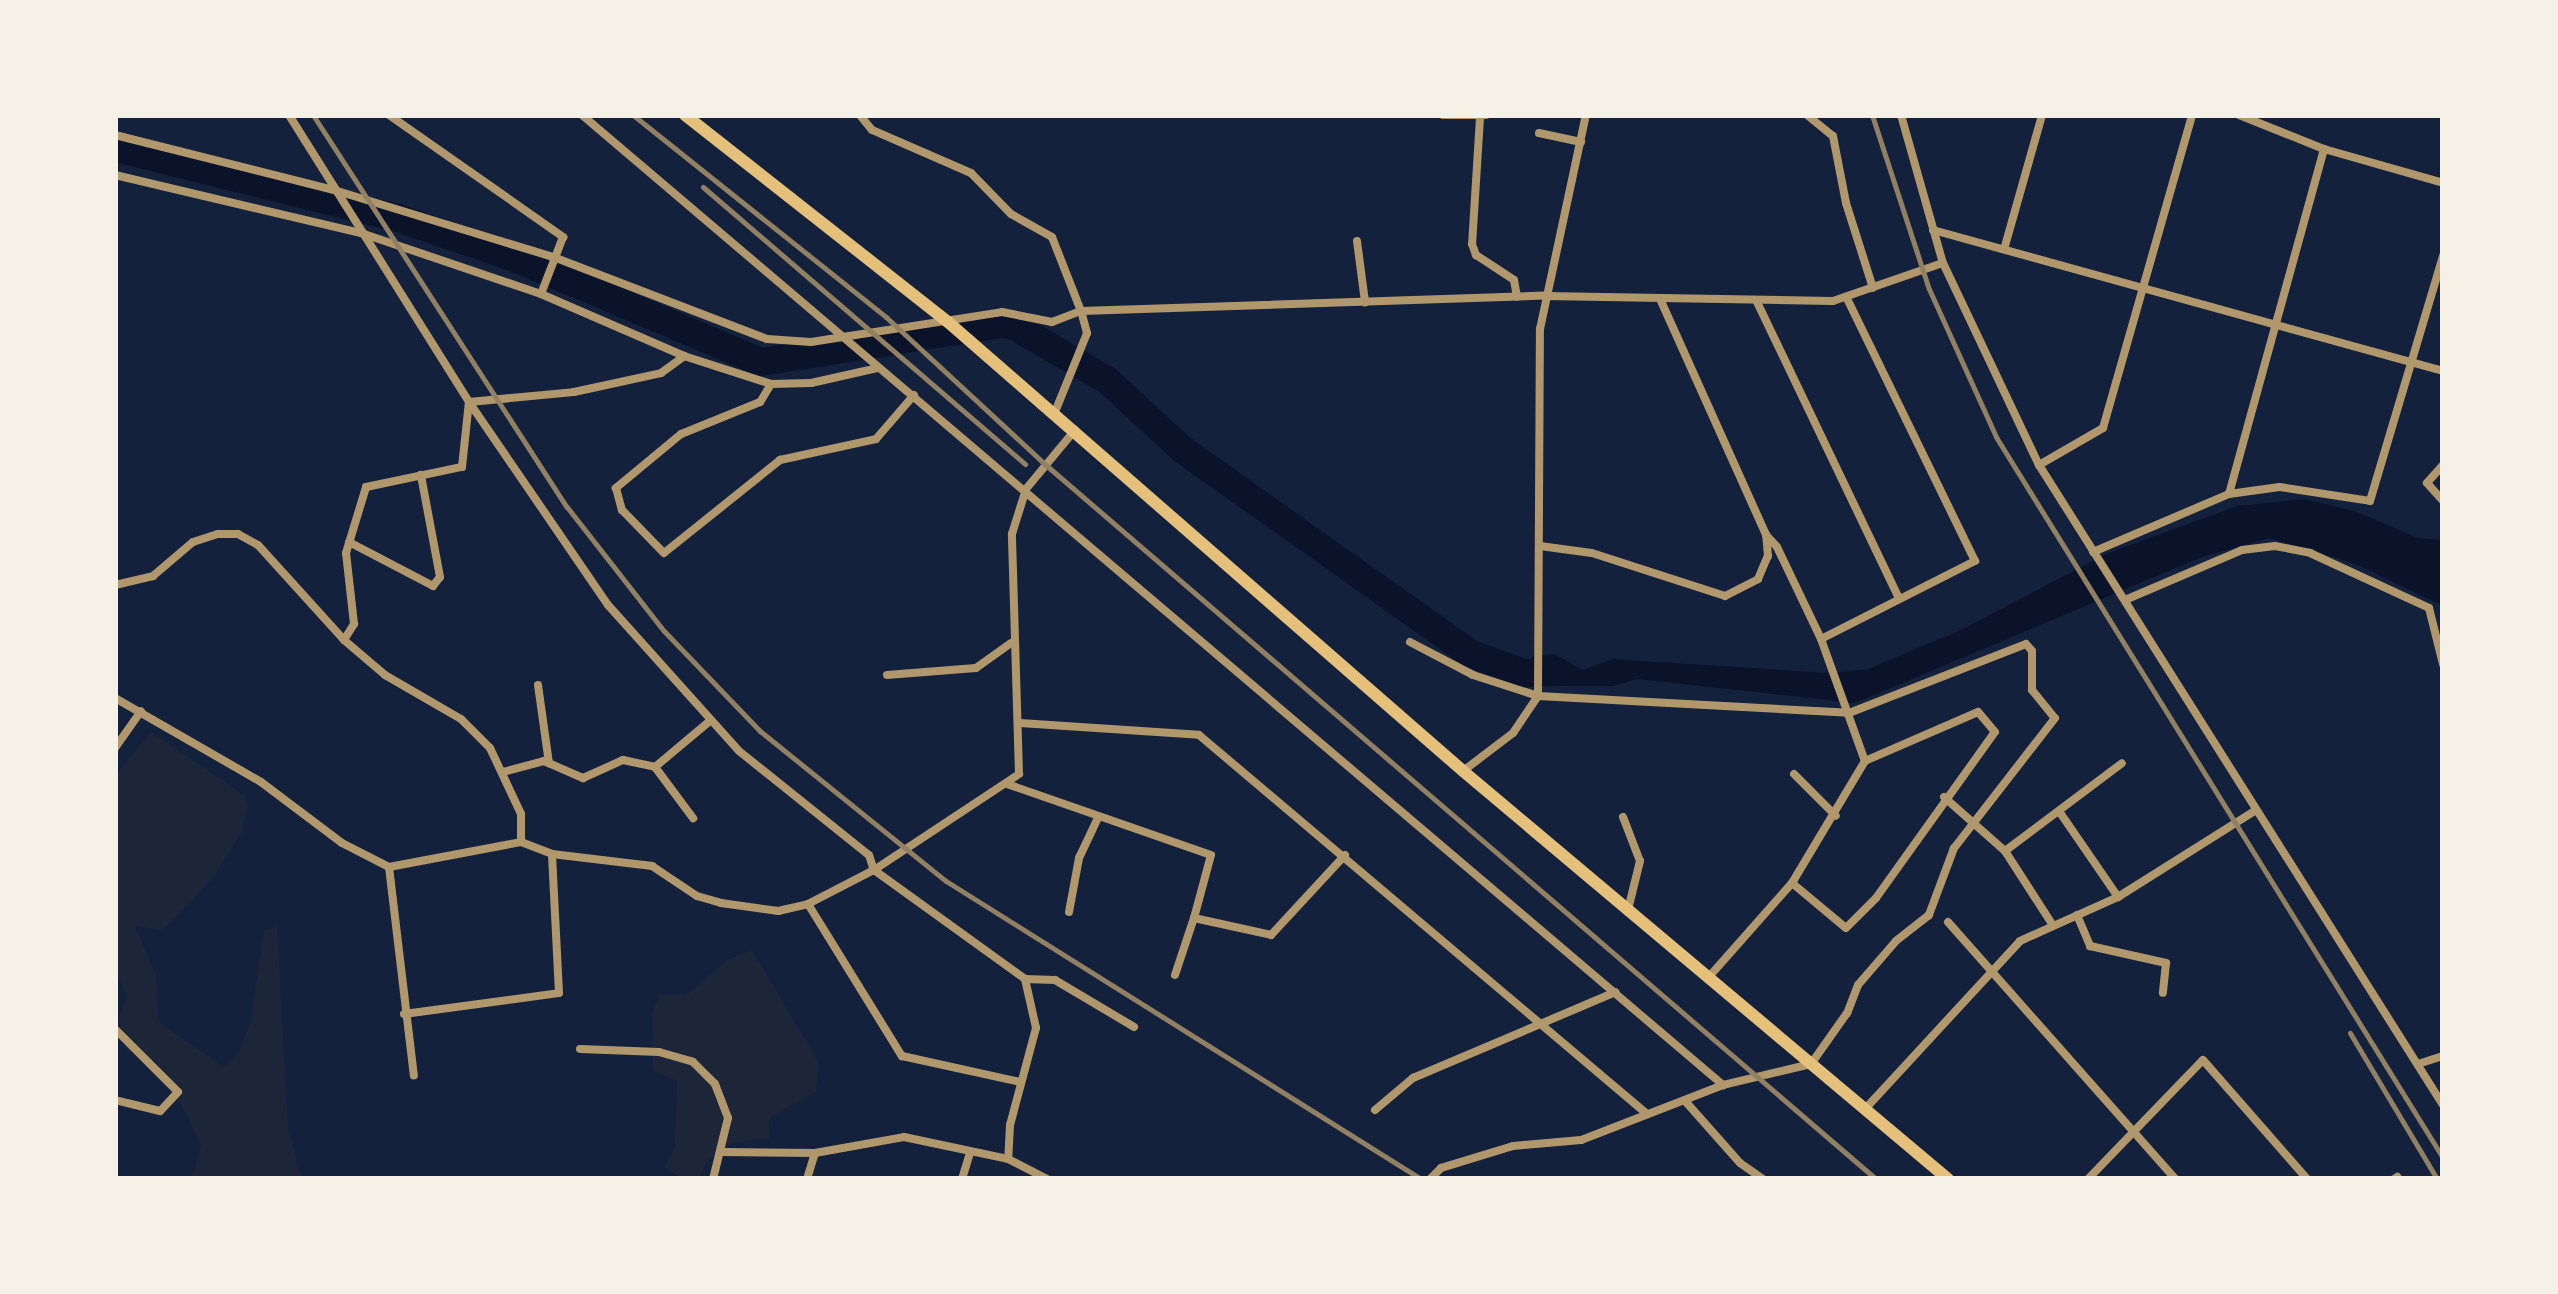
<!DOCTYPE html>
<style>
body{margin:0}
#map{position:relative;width:2558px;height:1294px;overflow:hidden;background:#14213d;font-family:"Source Sans 3",sans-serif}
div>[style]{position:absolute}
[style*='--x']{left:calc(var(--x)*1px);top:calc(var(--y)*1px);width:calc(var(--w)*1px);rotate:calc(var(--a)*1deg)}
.green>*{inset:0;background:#1d2539}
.water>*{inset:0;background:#0b132b}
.river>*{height:28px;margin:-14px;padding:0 14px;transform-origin:14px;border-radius:14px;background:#0b132b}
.minor>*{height:8px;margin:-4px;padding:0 4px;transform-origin:4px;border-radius:4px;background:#b1986c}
.trunk>*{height:12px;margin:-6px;padding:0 6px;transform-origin:6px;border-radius:6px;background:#e5c07b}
.rail>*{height:5px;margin:-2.5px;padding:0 2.5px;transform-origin:2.5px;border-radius:2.5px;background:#918062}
span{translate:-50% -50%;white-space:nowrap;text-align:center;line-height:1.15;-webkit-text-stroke:8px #f6f1e7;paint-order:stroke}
.frame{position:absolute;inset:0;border:118px solid #f6f1e7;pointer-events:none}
</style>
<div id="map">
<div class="green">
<div style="clip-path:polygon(151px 732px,245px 796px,247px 807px,243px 830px,213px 878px,164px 930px,135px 926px,156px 976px,159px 1022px,223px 1067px,237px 1055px,250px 1024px,264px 931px,277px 925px,288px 1127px,301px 1179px,192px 1179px,201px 1145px,183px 1108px,155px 1060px,127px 1050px,119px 1018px,127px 996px,115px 969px,115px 775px)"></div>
<div style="clip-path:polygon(752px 950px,819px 1063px,816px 1092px,769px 1118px,770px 1138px,733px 1143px,706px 1162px,699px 1179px,683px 1179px,664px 1167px,675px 1148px,677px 1081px,653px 1070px,652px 1013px,660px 994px,685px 996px,729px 959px)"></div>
</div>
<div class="water">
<div style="clip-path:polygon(2305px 499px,2355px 511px,2418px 538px,2443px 540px,2443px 606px,2356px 564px,2269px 538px,2202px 557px,1855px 703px,1637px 679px,1613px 686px,1531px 686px,1524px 673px,1533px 656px,1554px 654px,1583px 670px,1613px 659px,1828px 673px,1868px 669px,1965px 628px,2106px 554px,2237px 506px)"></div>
</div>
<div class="river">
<div style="--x:115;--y:148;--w:292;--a:13.9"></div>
<div style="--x:398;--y:218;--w:127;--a:18.9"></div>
<div style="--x:518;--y:259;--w:264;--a:23"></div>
<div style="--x:761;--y:362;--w:243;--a:-9"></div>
<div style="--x:1001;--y:324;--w:15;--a:11"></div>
<div style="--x:1016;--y:327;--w:105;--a:30.2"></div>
<div style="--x:1107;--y:380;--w:103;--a:42.6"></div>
<div style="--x:1183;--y:450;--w:353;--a:35.3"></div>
<div style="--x:1471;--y:654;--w:56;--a:19.7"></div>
<div style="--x:1524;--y:673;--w:34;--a:-2"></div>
</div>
<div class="minor">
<div style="--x:289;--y:115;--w:339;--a:57.9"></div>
<div style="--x:469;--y:402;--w:246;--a:55.6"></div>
<div style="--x:608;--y:605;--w:196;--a:48.1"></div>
<div style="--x:739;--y:751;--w:166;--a:38.7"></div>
<div style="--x:869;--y:855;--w:16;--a:72"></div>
<div style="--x:874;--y:870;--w:186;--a:35.8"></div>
<div style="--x:1025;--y:979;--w:50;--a:77.3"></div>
<div style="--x:1036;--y:1028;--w:100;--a:105"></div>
<div style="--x:1010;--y:1125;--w:34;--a:93"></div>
<div style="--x:389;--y:115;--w:213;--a:35"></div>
<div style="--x:563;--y:237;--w:61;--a:111.1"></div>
<div style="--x:582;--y:115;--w:1498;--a:40.37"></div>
<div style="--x:1443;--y:115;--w:43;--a:0"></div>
<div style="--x:1807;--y:115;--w:33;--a:39"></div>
<div style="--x:1833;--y:136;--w:68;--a:79"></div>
<div style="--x:1846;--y:203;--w:89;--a:72.4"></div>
<div style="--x:1901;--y:115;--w:154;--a:74.2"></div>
<div style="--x:1943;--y:263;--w:224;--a:64.6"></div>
<div style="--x:2039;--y:465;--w:757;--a:57.74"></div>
<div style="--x:2239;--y:115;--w:92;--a:21.8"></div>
<div style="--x:2324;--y:149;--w:124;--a:15.9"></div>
<div style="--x:1480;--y:118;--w:126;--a:93.6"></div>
<div style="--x:1472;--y:244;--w:12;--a:70"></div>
<div style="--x:1476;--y:255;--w:45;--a:33.3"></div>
<div style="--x:1514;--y:280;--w:17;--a:80"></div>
<div style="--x:1539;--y:133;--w:43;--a:12.1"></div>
<div style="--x:115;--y:135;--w:226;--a:14.1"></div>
<div style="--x:334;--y:190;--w:232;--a:17"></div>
<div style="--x:556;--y:258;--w:226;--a:21"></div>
<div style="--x:767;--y:339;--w:44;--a:3.9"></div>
<div style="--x:811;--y:342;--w:193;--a:-8.9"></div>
<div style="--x:1002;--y:312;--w:51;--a:11.3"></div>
<div style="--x:1052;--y:322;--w:31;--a:-21"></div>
<div style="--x:1081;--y:311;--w:79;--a:-111.4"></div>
<div style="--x:1052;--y:237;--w:47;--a:-150.7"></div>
<div style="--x:1011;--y:214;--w:57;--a:-134.3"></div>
<div style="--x:971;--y:173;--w:108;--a:-156.5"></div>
<div style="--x:872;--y:130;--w:19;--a:-129"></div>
<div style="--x:115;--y:175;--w:253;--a:13.3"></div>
<div style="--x:361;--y:233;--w:190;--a:18.7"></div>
<div style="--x:541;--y:294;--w:156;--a:23.4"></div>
<div style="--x:1933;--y:230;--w:529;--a:15.45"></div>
<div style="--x:1357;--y:241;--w:62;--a:82.5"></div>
<div style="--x:2005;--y:246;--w:136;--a:-74.2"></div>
<div style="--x:1661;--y:301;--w:256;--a:65.8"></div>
<div style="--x:1766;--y:535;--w:16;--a:47"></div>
<div style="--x:1777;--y:547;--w:102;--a:64.4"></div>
<div style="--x:1821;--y:639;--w:130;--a:70.2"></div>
<div style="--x:1865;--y:761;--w:142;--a:120.9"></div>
<div style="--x:1792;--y:883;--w:127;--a:131.5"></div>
<div style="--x:1757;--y:302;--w:328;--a:64.4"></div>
<div style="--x:771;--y:384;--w:21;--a:121"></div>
<div style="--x:760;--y:402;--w:85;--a:157.9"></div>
<div style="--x:681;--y:434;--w:85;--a:140.3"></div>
<div style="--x:616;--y:488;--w:23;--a:75"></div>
<div style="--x:622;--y:510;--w:60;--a:45.7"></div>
<div style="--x:664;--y:553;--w:149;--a:-38.7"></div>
<div style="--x:780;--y:460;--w:98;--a:-12.3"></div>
<div style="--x:876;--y:439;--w:58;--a:-49.2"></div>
<div style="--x:469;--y:402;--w:105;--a:-5.4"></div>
<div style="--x:574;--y:392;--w:89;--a:-12.3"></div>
<div style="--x:661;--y:373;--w:29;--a:-36"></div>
<div style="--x:684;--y:356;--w:91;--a:17.8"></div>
<div style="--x:771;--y:384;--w:40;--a:-1.4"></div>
<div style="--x:811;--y:383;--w:69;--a:-12.6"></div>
<div style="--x:1055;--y:412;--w:85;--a:-67.9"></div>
<div style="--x:1087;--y:333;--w:23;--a:-105"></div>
<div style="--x:1081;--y:311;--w:464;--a:-1.9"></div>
<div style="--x:1545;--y:296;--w:288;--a:1"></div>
<div style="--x:1833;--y:301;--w:116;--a:-19.1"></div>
<div style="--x:2039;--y:465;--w:74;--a:-30"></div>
<div style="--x:2103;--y:428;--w:325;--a:-74.1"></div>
<div style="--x:2443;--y:465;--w:24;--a:132"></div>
<div style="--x:2427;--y:483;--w:24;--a:48"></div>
<div style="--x:2229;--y:494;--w:358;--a:-74.6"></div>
<div style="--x:349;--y:542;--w:95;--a:27.6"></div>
<div style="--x:433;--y:586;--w:11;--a:-52"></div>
<div style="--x:440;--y:577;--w:104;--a:-100.6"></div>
<div style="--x:1540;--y:546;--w:52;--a:7.7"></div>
<div style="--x:1592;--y:553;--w:140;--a:17.9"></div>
<div style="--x:1725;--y:596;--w:37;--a:-27"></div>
<div style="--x:1758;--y:579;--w:25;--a:-67"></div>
<div style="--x:1768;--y:556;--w:21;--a:-95"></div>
<div style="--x:2093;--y:552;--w:148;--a:-23.1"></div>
<div style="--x:2229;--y:494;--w:51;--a:-7.8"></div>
<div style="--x:2280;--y:487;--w:91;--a:8.8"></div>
<div style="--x:2370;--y:501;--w:256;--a:-73.4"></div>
<div style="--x:115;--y:585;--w:39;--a:-13"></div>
<div style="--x:153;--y:576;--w:52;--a:-40.4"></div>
<div style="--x:193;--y:542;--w:26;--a:-18"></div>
<div style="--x:218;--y:534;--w:20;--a:0"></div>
<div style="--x:238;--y:534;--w:23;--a:29"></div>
<div style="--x:258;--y:545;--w:128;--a:47.8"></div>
<div style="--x:344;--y:640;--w:54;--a:40.5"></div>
<div style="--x:385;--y:675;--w:88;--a:30.1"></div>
<div style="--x:461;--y:719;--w:41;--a:45"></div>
<div style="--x:490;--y:748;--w:73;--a:64.8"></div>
<div style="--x:521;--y:814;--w:28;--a:90"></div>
<div style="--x:2125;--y:600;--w:127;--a:-23.1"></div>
<div style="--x:2242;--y:550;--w:33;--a:-7"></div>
<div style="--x:2275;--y:546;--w:36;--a:11"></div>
<div style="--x:2310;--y:553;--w:131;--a:24.8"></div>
<div style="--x:2429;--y:608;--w:58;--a:76"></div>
<div style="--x:1821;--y:639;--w:173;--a:-26.9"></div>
<div style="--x:1975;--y:561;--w:292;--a:-116"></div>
<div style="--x:344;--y:640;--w:19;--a:-58"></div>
<div style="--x:354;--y:624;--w:71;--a:-96.4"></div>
<div style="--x:346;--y:553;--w:69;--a:-73.1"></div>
<div style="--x:366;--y:487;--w:98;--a:-11.8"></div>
<div style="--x:462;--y:467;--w:65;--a:-83.9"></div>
<div style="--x:1410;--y:642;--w:71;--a:27.6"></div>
<div style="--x:1473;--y:675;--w:68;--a:17.9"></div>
<div style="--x:1538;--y:696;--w:311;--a:3.1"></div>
<div style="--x:1849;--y:713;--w:190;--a:-21.3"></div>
<div style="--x:2026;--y:644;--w:9;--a:49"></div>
<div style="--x:2032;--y:651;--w:39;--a:90"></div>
<div style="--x:2032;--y:690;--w:36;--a:51"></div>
<div style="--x:2055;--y:718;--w:165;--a:127.8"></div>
<div style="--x:1954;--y:848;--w:72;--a:110.5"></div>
<div style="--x:1929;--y:915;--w:42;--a:141.8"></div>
<div style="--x:1896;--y:941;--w:58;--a:130.8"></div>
<div style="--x:1858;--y:985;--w:30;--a:111"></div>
<div style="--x:1847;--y:1013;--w:62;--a:125.2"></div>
<div style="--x:1811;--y:1064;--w:90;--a:166.6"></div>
<div style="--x:1723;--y:1085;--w:152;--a:158.8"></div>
<div style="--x:1581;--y:1140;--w:68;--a:175"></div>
<div style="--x:1513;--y:1146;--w:75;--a:163"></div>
<div style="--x:1441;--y:1168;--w:16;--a:135"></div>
<div style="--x:887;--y:675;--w:89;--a:-4.5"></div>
<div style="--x:976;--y:668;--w:43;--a:-35.5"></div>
<div style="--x:538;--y:685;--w:79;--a:82"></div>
<div style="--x:115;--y:698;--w:168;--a:29.9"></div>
<div style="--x:261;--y:782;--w:101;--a:37"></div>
<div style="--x:342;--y:843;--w:53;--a:27.1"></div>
<div style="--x:389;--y:867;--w:134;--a:-10.7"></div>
<div style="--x:521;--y:842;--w:33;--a:21"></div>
<div style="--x:552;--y:854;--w:101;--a:6.8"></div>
<div style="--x:652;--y:866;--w:54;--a:33.7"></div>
<div style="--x:697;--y:896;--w:25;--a:16"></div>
<div style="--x:721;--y:903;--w:58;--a:8"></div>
<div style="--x:778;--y:911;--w:31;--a:-13"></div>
<div style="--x:808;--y:904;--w:74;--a:-27.3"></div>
<div style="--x:874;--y:870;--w:174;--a:-33.5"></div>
<div style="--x:1019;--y:774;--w:240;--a:-91.7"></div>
<div style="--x:1012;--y:534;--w:47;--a:-72.7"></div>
<div style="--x:1026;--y:489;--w:77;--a:-50.3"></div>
<div style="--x:1020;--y:723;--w:179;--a:3.8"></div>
<div style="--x:1199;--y:735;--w:587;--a:40.23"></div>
<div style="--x:115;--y:748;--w:45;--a:-54.9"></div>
<div style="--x:655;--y:767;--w:64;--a:53.3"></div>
<div style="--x:1463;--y:771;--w:63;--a:-37.2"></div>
<div style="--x:1513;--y:733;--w:45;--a:-56"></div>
<div style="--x:1538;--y:696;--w:367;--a:-89.7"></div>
<div style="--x:1540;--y:329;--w:219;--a:-77.9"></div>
<div style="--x:503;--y:772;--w:42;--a:-15"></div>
<div style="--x:544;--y:761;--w:43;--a:23.6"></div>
<div style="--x:583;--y:778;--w:44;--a:-24.2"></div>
<div style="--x:623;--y:760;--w:33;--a:12"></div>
<div style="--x:655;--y:767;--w:73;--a:-40"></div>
<div style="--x:1794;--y:774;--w:59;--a:45"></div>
<div style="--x:1007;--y:784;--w:216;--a:19.2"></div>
<div style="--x:1211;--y:855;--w:65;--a:105.1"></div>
<div style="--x:1194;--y:918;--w:79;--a:12.4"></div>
<div style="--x:1271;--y:935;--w:109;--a:-47.2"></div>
<div style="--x:1944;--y:797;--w:81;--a:41.5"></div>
<div style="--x:2005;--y:851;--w:87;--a:57.2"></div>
<div style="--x:2061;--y:814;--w:101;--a:55.5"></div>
<div style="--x:1623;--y:817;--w:47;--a:68.9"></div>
<div style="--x:1640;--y:861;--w:50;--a:103.8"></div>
<div style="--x:2005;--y:851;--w:146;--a:-36.9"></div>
<div style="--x:389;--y:867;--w:210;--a:83.2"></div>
<div style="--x:1792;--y:883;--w:70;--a:39.8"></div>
<div style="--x:1846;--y:928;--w:42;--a:-45"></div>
<div style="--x:1876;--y:898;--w:204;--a:-54.4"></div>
<div style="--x:1995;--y:732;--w:26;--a:-130"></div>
<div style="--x:1978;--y:712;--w:123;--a:156.6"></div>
<div style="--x:808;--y:904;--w:179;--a:58.3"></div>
<div style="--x:902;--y:1056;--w:121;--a:12.4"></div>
<div style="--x:1069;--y:912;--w:55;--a:-79.5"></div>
<div style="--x:1079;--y:858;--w:42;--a:-64.7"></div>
<div style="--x:2077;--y:915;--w:34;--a:67"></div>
<div style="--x:2090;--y:946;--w:78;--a:12.6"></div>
<div style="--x:2166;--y:963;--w:30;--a:96"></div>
<div style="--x:1948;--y:922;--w:343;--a:48.5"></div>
<div style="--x:1175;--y:975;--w:60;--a:-71.6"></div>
<div style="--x:1025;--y:979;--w:30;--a:2"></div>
<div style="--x:1055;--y:980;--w:92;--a:30.7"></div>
<div style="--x:404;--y:1014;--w:156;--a:-7.7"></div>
<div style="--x:559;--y:993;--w:139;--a:-92.9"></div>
<div style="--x:115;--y:1029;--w:89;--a:45"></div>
<div style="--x:178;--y:1092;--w:26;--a:133"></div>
<div style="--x:160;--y:1111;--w:46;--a:-166.3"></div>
<div style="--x:580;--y:1049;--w:79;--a:2.2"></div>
<div style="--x:659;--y:1052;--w:35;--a:16"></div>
<div style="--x:693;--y:1062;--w:31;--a:45"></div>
<div style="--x:715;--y:1084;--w:36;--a:69"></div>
<div style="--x:728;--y:1118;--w:63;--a:103.8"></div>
<div style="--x:2418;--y:1064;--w:26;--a:-18"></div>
<div style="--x:1686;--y:1102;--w:81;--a:48.5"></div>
<div style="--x:1740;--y:1163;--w:28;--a:35"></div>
<div style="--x:1866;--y:1108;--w:227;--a:-47.3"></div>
<div style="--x:2020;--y:941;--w:107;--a:-24.2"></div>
<div style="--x:2118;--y:897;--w:163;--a:-32.2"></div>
<div style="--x:1375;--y:1110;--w:50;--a:-40.1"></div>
<div style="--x:1413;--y:1078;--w:220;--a:-23"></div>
<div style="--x:722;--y:1152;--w:93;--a:0.6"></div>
<div style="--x:815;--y:1153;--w:90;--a:-10.2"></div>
<div style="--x:904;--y:1137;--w:106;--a:11.9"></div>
<div style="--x:1008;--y:1159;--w:44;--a:27.1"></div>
<div style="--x:807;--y:1179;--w:27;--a:-73"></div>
<div style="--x:962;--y:1179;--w:28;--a:-73"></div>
<div style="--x:2088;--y:1179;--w:165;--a:-46"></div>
<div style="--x:2203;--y:1060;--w:158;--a:48.8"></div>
<div style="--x:2394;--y:1179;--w:4;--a:-34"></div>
</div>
<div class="trunk">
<div style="--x:685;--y:115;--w:335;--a:38.2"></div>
<div style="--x:948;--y:322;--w:683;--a:41.08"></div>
<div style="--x:1463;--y:771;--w:634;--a:40.07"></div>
</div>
<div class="rail">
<div style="--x:313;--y:115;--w:467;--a:57.1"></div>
<div style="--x:567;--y:507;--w:157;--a:52"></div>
<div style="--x:664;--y:631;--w:139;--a:46.2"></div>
<div style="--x:760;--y:731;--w:239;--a:38.9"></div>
<div style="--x:946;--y:881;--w:561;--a:32.1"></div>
<div style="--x:633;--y:115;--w:324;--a:38.6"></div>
<div style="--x:886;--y:317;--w:219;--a:42.8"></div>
<div style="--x:1047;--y:466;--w:1093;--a:40.7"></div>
<div style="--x:1872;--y:115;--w:183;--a:71.9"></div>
<div style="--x:1929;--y:289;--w:162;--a:65.6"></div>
<div style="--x:1996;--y:437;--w:848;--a:58.2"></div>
<div style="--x:703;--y:187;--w:425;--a:40.7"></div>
<div style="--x:2350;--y:1033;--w:170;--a:59.2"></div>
</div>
<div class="frame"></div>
</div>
